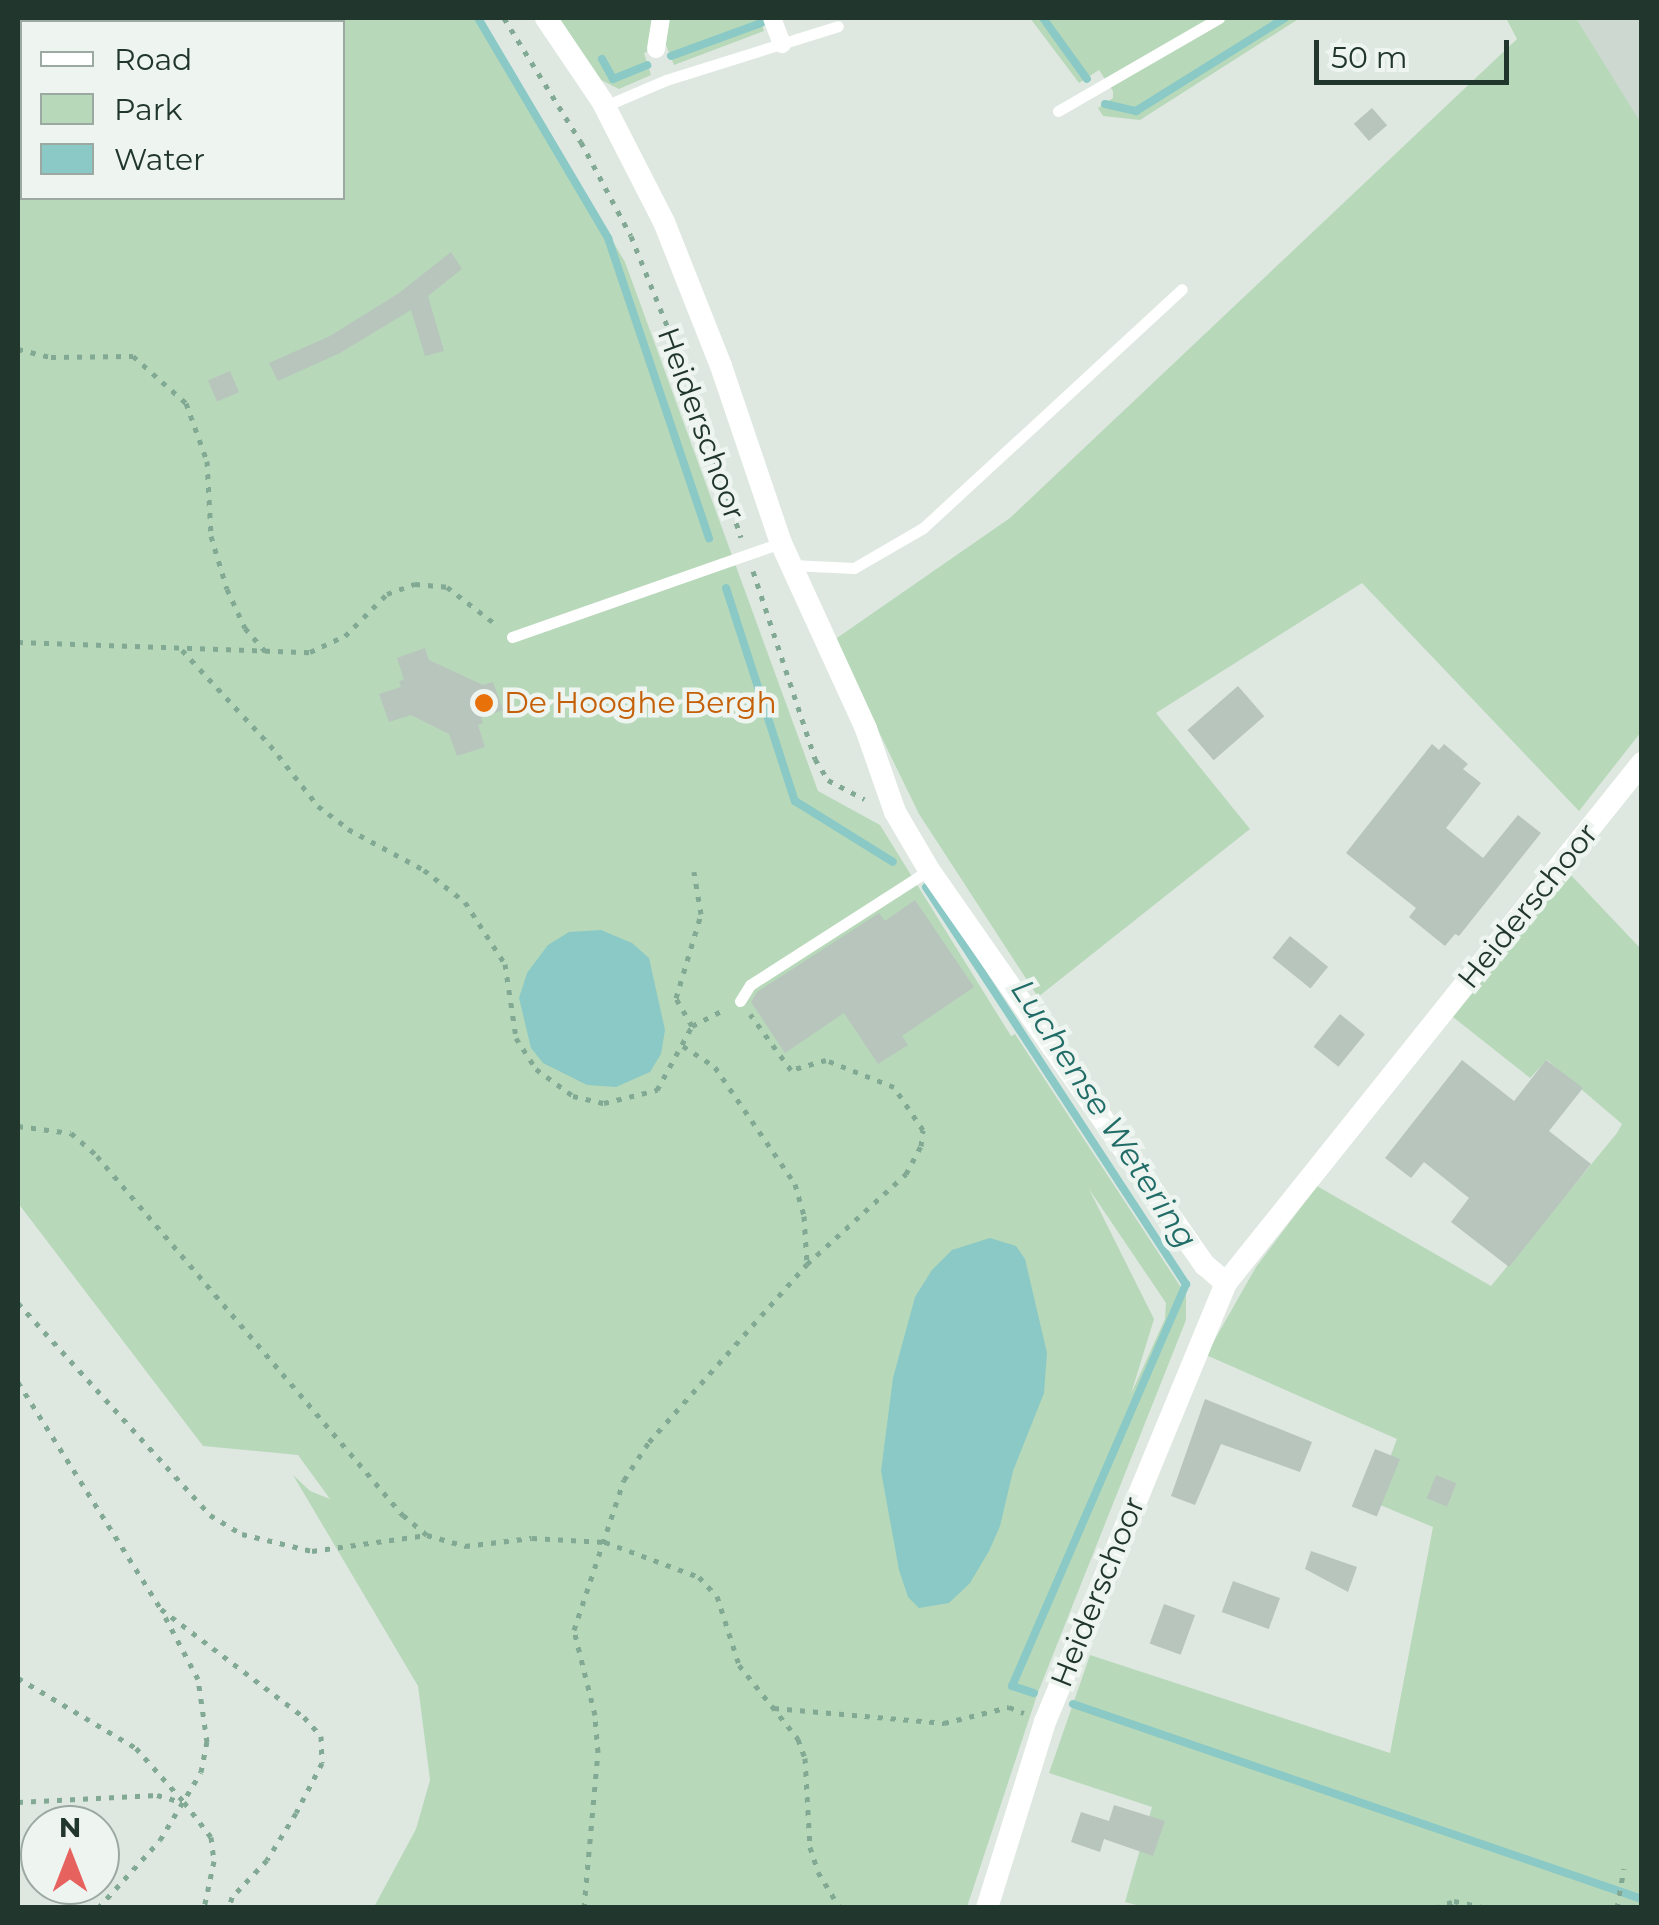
<!DOCTYPE html>
<style>
body{margin:0}
#map{position:relative;width:1659px;height:1925px;overflow:hidden;background:#dee8e1;font-family:Montserrat,sans-serif}
div>[style]{position:absolute}
[style*='--x']{left:calc(var(--x)*1px);top:calc(var(--y)*1px);width:calc(var(--w)*1px);rotate:calc(var(--a)*1deg)}
.built>*{inset:0;background:#ccd8d0}
.green>*{inset:0;background:#b8d8ba}
.water>*{inset:0;background:#8ac9c5}
.stream>*{height:8px;margin:-4px;padding:0 4px;transform-origin:4px;border-radius:4px;background:#8ac9c5}
.building>*{inset:0;background:#b7c5bd;transform-origin:0 0}
.path>*{height:5px;margin-top:-2.5px;transform-origin:0;background:repeating-linear-gradient(90deg,#81a993 0 5px,transparent 0 13px)}
.service>*{height:11px;margin:-5.5px;padding:0 5.5px;transform-origin:5.5px;border-radius:5.5px;background:#fff}
.pedestrian>*{height:18px;margin:-9px;padding:0 9px;transform-origin:9px;border-radius:9px;background:#fff}
.minor>*{height:22px;margin:-11px;padding:0 11px;transform-origin:11px;border-radius:11px;background:#fff}
.dots>*{width:28px;height:28px;translate:-50% -50%;box-sizing:border-box;border:5px solid #eef5f0;border-radius:50%}
span{translate:-50% -50%;white-space:nowrap;text-align:center;line-height:1.15;-webkit-text-stroke:9px #eef5f0;paint-order:stroke}
.street-label{font-size:30px;color:#21362c}
.food-label{font-size:30px;color:#c56008}
.left{translate:0 -50%;text-align:left}
.water-label{font-size:32px;color:#216c67;font-style:italic}
.frame{position:absolute;inset:0;border:20px solid #21362c;pointer-events:none}
.legend{position:absolute;left:20px;top:20px;width:325px;height:180px;box-sizing:border-box;background:#eef5f0;border:2px solid #9ca9a2;margin:0;padding:12px 18px;list-style:none;font-size:30px;color:#21362c}
.legend li{display:flex;align-items:center;gap:20px;height:50px}
.legend b{width:50px;border:2px solid #9ca9a2}
.north{position:absolute;left:20px;top:1805px;width:100px;height:100px;box-sizing:border-box;background:#eef5f0;border:2px solid #9ca9a2;border-radius:50%;rotate:0deg;font-size:28px;font-weight:700;line-height:40px;text-align:center;color:#21362c}
.north::after{content:'';display:block;margin:auto;width:35px;height:45px;background:#e5625f;clip-path:polygon(50% 0,100% 100%,50% 72%,0 100%)}
.scale{position:absolute;left:1314px;top:40px;width:195px;height:45px;box-sizing:border-box;border:5px solid #21362c;border-top:0;padding-left:12px;font-size:30px;line-height:35px;white-space:nowrap;color:#21362c;-webkit-text-stroke:8px #eef5f0;paint-order:stroke}
</style>
<div id="map">
<div class="built">
<div style="clip-path:polygon(1576px 18px,1641px 18px,1641px 125px)"></div>
</div>
<div class="green">
<div style="clip-path:polygon(evenodd,18px 18px,481px 18px,625px 262px,818px 791px,880px 825px,1011px 1036px,1015px 1034px,1186px 1295px,1186px 1320px,1037px 1695px,967px 1907px,374px 1907px,416px 1829px,430px 1780px,418px 1686px,293px 1475px,310px 1491px,330px 1499px,298px 1455px,203px 1446px,18px 1203px,18px 18px,22px 22px,342px 22px,342px 198px,22px 198px,22px 22px,18px 18px,1089px 1189px,1166px 1303px,1165px 1319px,1131px 1394px,1154px 1319px,1089px 1189px)"></div>
<div style="clip-path:polygon(559px 18px,759px 18px,764px 31px,674px 65px,666px 45px,644px 53px,651px 75px,619px 89px,601px 80px)"></div>
<div style="clip-path:polygon(1030px 18px,1300px 18px,1140px 120px,1103px 116px,1098px 108px,1113px 98px,1113px 91px,1099px 70px,1079px 83px)"></div>
<div style="clip-path:polygon(1506px 18px,1576px 18px,1642px 125px,1641px 732px,1579px 811px,1362px 583px,1156px 713px,1250px 829px,1038px 997px,919px 814px,834px 640px,1010px 518px,1517px 39px)"></div>
<div style="clip-path:polygon(1569px 873px,1641px 949px,1641px 1907px,1144px 1907px,1125px 1902px,1152px 1807px,1049px 1773px,1090px 1655px,1390px 1753px,1433px 1527px,1373px 1502px,1397px 1439px,1206px 1355px,1256px 1267px,1317px 1186px,1491px 1286px,1617px 1133px,1622px 1124px,1547px 1060px,1530px 1078px,1453px 1017px)"></div>
</div>
<div class="water">
<div style="clip-path:polygon(601px 930px,632px 943px,649px 958px,665px 1030px,661px 1054px,650px 1072px,616px 1087px,587px 1085px,543px 1063px,531px 1048px,519px 998px,527px 973px,548px 945px,569px 932px)"></div>
<div style="clip-path:polygon(990px 1238px,1016px 1246px,1025px 1259px,1047px 1353px,1044px 1393px,1013px 1471px,1000px 1526px,989px 1551px,970px 1583px,949px 1603px,919px 1608px,908px 1597px,899px 1570px,881px 1471px,893px 1378px,915px 1297px,932px 1270px,952px 1250px)"></div>
</div>
<div class="stream">
<div style="--x:478;--y:18;--w:256;--a:59.4"></div>
<div style="--x:608;--y:238;--w:317;--a:71.4"></div>
<div style="--x:1043;--y:18;--w:75;--a:54.2"></div>
<div style="--x:671;--y:56;--w:96;--a:-20.1"></div>
<div style="--x:602;--y:59;--w:23;--a:61"></div>
<div style="--x:613;--y:79;--w:37;--a:-22"></div>
<div style="--x:1105;--y:104;--w:32;--a:13"></div>
<div style="--x:1136;--y:111;--w:176;--a:-32"></div>
<div style="--x:726;--y:588;--w:224;--a:72.1"></div>
<div style="--x:795;--y:801;--w:115;--a:31.9"></div>
<div style="--x:926;--y:887;--w:475;--a:56.8"></div>
<div style="--x:1186;--y:1284;--w:438;--a:113.4"></div>
<div style="--x:1012;--y:1686;--w:23;--a:18"></div>
<div style="--x:1073;--y:1704;--w:601;--a:18.92"></div>
</div>
<div class="building">
<div style="left:1372px;top:108px;width:23px;height:24px;rotate:49deg"></div>
<div style="clip-path:polygon(451px 252px,462px 269px,428px 296px,444px 351px,425px 356px,411px 310px,340px 353px,278px 381px,269px 363px,330px 336px,399px 293px)"></div>
<div style="left:230px;top:371px;width:23px;height:24px;rotate:67deg"></div>
<div style="clip-path:polygon(425px 648px,429px 660px,483px 685px,493px 682px,503px 710px,481px 718px,483px 723px,478px 725px,485px 747px,457px 756px,449px 734px,411px 715px,389px 722px,379px 694px,401px 687px,399px 681px,404px 680px,397px 658px)"></div>
<div style="left:1238px;top:686px;width:40px;height:67px;rotate:49deg"></div>
<div style="clip-path:polygon(1432px 744px,1439px 750px,1444px 744px,1468px 764px,1463px 769px,1481px 783px,1446px 828px,1483px 858px,1518px 815px,1541px 833px,1459px 936px,1455px 934px,1445px 946px,1409px 917px,1416px 908px,1346px 853px)"></div>
<div style="clip-path:polygon(915px 900px,974px 987px,902px 1036px,908px 1045px,878px 1064px,844px 1013px,785px 1053px,751px 1002px,757px 992px,879px 913px,885px 921px)"></div>
<div style="left:1290px;top:936px;width:49px;height:28px;rotate:39deg"></div>
<div style="left:1340px;top:1014px;width:32px;height:42px;rotate:39deg"></div>
<div style="clip-path:polygon(1462px 1060px,1514px 1101px,1546px 1060px,1583px 1088px,1549px 1131px,1591px 1164px,1509px 1267px,1451px 1222px,1469px 1198px,1424px 1162px,1411px 1178px,1385px 1158px)"></div>
<div style="clip-path:polygon(1205px 1399px,1312px 1442px,1300px 1472px,1221px 1444px,1195px 1505px,1171px 1496px)"></div>
<div style="left:1375px;top:1449px;width:27px;height:62px;rotate:22deg"></div>
<div style="left:1436px;top:1475px;width:22px;height:25px;rotate:22deg"></div>
<div style="clip-path:polygon(1311px 1551px,1357px 1567px,1348px 1592px,1305px 1569px)"></div>
<div style="left:1233px;top:1581px;width:50px;height:33px;rotate:20deg"></div>
<div style="left:1164px;top:1604px;width:33px;height:42px;rotate:20deg"></div>
<div style="clip-path:polygon(1114px 1805px,1165px 1821px,1153px 1856px,1104px 1839px,1100px 1852px,1071px 1842px,1081px 1812px,1109px 1821px)"></div>
</div>
<div class="path">
<div style="--x:504;--y:18;--w:146;--a:58.2"></div>
<div style="--x:581;--y:142;--w:106;--a:62"></div>
<div style="--x:631;--y:236;--w:150;--a:68.1"></div>
<div style="--x:687;--y:375;--w:171;--a:71.6"></div>
<div style="--x:18;--y:349;--w:34;--a:14"></div>
<div style="--x:51;--y:357;--w:82;--a:-0.7"></div>
<div style="--x:133;--y:356;--w:71;--a:41.6"></div>
<div style="--x:186;--y:403;--w:62;--a:70.1"></div>
<div style="--x:207;--y:461;--w:75;--a:86.9"></div>
<div style="--x:211;--y:536;--w:55;--a:73.2"></div>
<div style="--x:227;--y:589;--w:43;--a:65.2"></div>
<div style="--x:245;--y:628;--w:32;--a:49"></div>
<div style="--x:753;--y:571;--w:198;--a:71.7"></div>
<div style="--x:815;--y:759;--w:25;--a:58"></div>
<div style="--x:828;--y:780;--w:41;--a:27.8"></div>
<div style="--x:18;--y:642;--w:292;--a:2"></div>
<div style="--x:310;--y:652;--w:38;--a:-25"></div>
<div style="--x:345;--y:636;--w:59;--a:-45"></div>
<div style="--x:387;--y:594;--w:30;--a:-20"></div>
<div style="--x:415;--y:584;--w:32;--a:5"></div>
<div style="--x:447;--y:587;--w:64;--a:37.4"></div>
<div style="--x:182;--y:650;--w:129;--a:47.2"></div>
<div style="--x:270;--y:745;--w:78;--a:51.8"></div>
<div style="--x:318;--y:806;--w:38;--a:37"></div>
<div style="--x:348;--y:829;--w:86;--a:28.3"></div>
<div style="--x:424;--y:870;--w:52;--a:38"></div>
<div style="--x:465;--y:902;--w:74;--a:57.2"></div>
<div style="--x:505;--y:964;--w:75;--a:81.5"></div>
<div style="--x:516;--y:1038;--w:37;--a:57"></div>
<div style="--x:536;--y:1069;--w:46;--a:36.1"></div>
<div style="--x:573;--y:1096;--w:32;--a:13"></div>
<div style="--x:604;--y:1103;--w:55;--a:-13.8"></div>
<div style="--x:657;--y:1090;--w:73;--a:-61.3"></div>
<div style="--x:692;--y:1026;--w:39;--a:-27"></div>
<div style="--x:692;--y:1026;--w:32;--a:-120"></div>
<div style="--x:676;--y:998;--w:88;--a:-73.4"></div>
<div style="--x:701;--y:914;--w:43;--a:-99.5"></div>
<div style="--x:683;--y:1046;--w:38;--a:33"></div>
<div style="--x:715;--y:1067;--w:142;--a:55.6"></div>
<div style="--x:795;--y:1184;--w:33;--a:74"></div>
<div style="--x:804;--y:1216;--w:48;--a:86.4"></div>
<div style="--x:18;--y:1126;--w:53;--a:7.5"></div>
<div style="--x:71;--y:1133;--w:35;--a:41"></div>
<div style="--x:97;--y:1156;--w:472;--a:49.6"></div>
<div style="--x:403;--y:1515;--w:31;--a:40"></div>
<div style="--x:427;--y:1535;--w:40;--a:16"></div>
<div style="--x:465;--y:1546;--w:67;--a:-6.8"></div>
<div style="--x:532;--y:1538;--w:73;--a:3.1"></div>
<div style="--x:605;--y:1542;--w:100;--a:20.4"></div>
<div style="--x:699;--y:1577;--w:26;--a:47"></div>
<div style="--x:717;--y:1596;--w:72;--a:72.3"></div>
<div style="--x:739;--y:1665;--w:95;--a:51.4"></div>
<div style="--x:798;--y:1739;--w:20;--a:70"></div>
<div style="--x:805;--y:1758;--w:89;--a:86.8"></div>
<div style="--x:810;--y:1847;--w:26;--a:72"></div>
<div style="--x:818;--y:1872;--w:42;--a:58.6"></div>
<div style="--x:18;--y:1303;--w:286;--a:47.8"></div>
<div style="--x:210;--y:1515;--w:37;--a:31"></div>
<div style="--x:242;--y:1534;--w:72;--a:13.7"></div>
<div style="--x:312;--y:1551;--w:116;--a:-7.9"></div>
<div style="--x:18;--y:1382;--w:268;--a:57.8"></div>
<div style="--x:161;--y:1609;--w:179;--a:37.1"></div>
<div style="--x:304;--y:1717;--w:25;--a:48"></div>
<div style="--x:321;--y:1736;--w:27;--a:88"></div>
<div style="--x:322;--y:1763;--w:56;--a:117.5"></div>
<div style="--x:296;--y:1813;--w:55;--a:121.7"></div>
<div style="--x:267;--y:1860;--w:51;--a:133.4"></div>
<div style="--x:232;--y:1897;--w:11;--a:105"></div>
<div style="--x:18;--y:1678;--w:137;--a:30.7"></div>
<div style="--x:136;--y:1748;--w:72;--a:48.4"></div>
<div style="--x:184;--y:1802;--w:44;--a:52.4"></div>
<div style="--x:211;--y:1837;--w:24;--a:83"></div>
<div style="--x:214;--y:1861;--w:48;--a:102"></div>
<div style="--x:774;--y:1708;--w:171;--a:5"></div>
<div style="--x:944;--y:1723;--w:67;--a:-13.8"></div>
<div style="--x:1009;--y:1707;--w:16;--a:22"></div>
<div style="--x:18;--y:1802;--w:139;--a:-2.9"></div>
<div style="--x:157;--y:1795;--w:25;--a:16"></div>
<div style="--x:98;--y:1908;--w:92;--a:-47.6"></div>
<div style="--x:160;--y:1840;--w:79;--a:-58.9"></div>
<div style="--x:201;--y:1772;--w:31;--a:-79"></div>
<div style="--x:207;--y:1742;--w:64;--a:-98.1"></div>
<div style="--x:198;--y:1679;--w:77;--a:-117.9"></div>
<div style="--x:584;--y:1908;--w:157;--a:-84.9"></div>
<div style="--x:598;--y:1752;--w:37;--a:-95"></div>
<div style="--x:595;--y:1715;--w:88;--a:-103.9"></div>
<div style="--x:574;--y:1630;--w:158;--a:-71.6"></div>
<div style="--x:624;--y:1480;--w:45;--a:-56.7"></div>
<div style="--x:649;--y:1442;--w:238;--a:-48.4"></div>
<div style="--x:807;--y:1264;--w:134;--a:-42.3"></div>
<div style="--x:906;--y:1174;--w:32;--a:-62"></div>
<div style="--x:921;--y:1146;--w:16;--a:-83"></div>
<div style="--x:923;--y:1130;--w:52;--a:-124"></div>
<div style="--x:894;--y:1087;--w:73;--a:-158.3"></div>
<div style="--x:826;--y:1060;--w:36;--a:164"></div>
<div style="--x:791;--y:1070;--w:69;--a:-126.2"></div>
<div style="--x:1435;--y:1908;--w:20;--a:-20"></div>
<div style="--x:1454;--y:1901;--w:33;--a:12"></div>
<div style="--x:1617;--y:1908;--w:40;--a:-80"></div>
</div>
<div class="service">
<div style="--x:605;--y:106;--w:66;--a:-23.1"></div>
<div style="--x:666;--y:80;--w:180;--a:-17.4"></div>
<div style="--x:1058;--y:111;--w:186;--a:-30"></div>
<div style="--x:791;--y:565;--w:63;--a:2.7"></div>
<div style="--x:854;--y:568;--w:80;--a:-30.1"></div>
<div style="--x:923;--y:528;--w:352;--a:-42.7"></div>
<div style="--x:512;--y:637;--w:285;--a:-19.3"></div>
<div style="--x:740;--y:1001;--w:19;--a:-58"></div>
<div style="--x:750;--y:985;--w:213;--a:-32.7"></div>
</div>
<div class="pedestrian">
<div style="--x:772;--y:18;--w:28;--a:69"></div>
<div style="--x:656;--y:49;--w:31;--a:-81"></div>
</div>
<div class="minor">
<div style="--x:546;--y:18;--w:100;--a:56"></div>
<div style="--x:602;--y:101;--w:136;--a:62.9"></div>
<div style="--x:664;--y:222;--w:155;--a:68.4"></div>
<div style="--x:721;--y:366;--w:187;--a:71.3"></div>
<div style="--x:781;--y:543;--w:205;--a:65.4"></div>
<div style="--x:866;--y:729;--w:88;--a:70.7"></div>
<div style="--x:895;--y:812;--w:67;--a:59.6"></div>
<div style="--x:929;--y:870;--w:482;--a:55.1"></div>
<div style="--x:1205;--y:1265;--w:28;--a:41"></div>
<div style="--x:987;--y:1908;--w:195;--a:-72.7"></div>
<div style="--x:1045;--y:1722;--w:475;--a:-67.6"></div>
<div style="--x:1226;--y:1283;--w:666;--a:-51.34"></div>
</div>
<div class="dots">
<div style="left:484px;top:703px;background:#e8710a"></div>
</div>
<div class="street-label">
<span style="left:701px;top:424px;rotate:70deg">Heiderschoor</span>
<span style="left:1528px;top:906px;rotate:-51deg">Heiderschoor</span>
<span style="left:1098px;top:1592px;rotate:-68deg">Heiderschoor</span>
</div>
<div class="food-label">
<span class="left" style="left:504px;top:703px">De Hooghe Bergh</span>
</div>
<div class="water-label">
<span style="left:1104px;top:1114px;rotate:57deg">Luchense Wetering</span>
</div>
<div class="frame"></div>
<ul class="legend">
<li><b style="height:12px;background:#fff"></b>Road</li>
<li><b style="height:28px;background:#b8d8ba"></b>Park</li>
<li><b style="height:28px;background:#8ac9c5"></b>Water</li>
</ul>
<div class="north">N</div>
<div class="scale">50 m</div>
</div>
